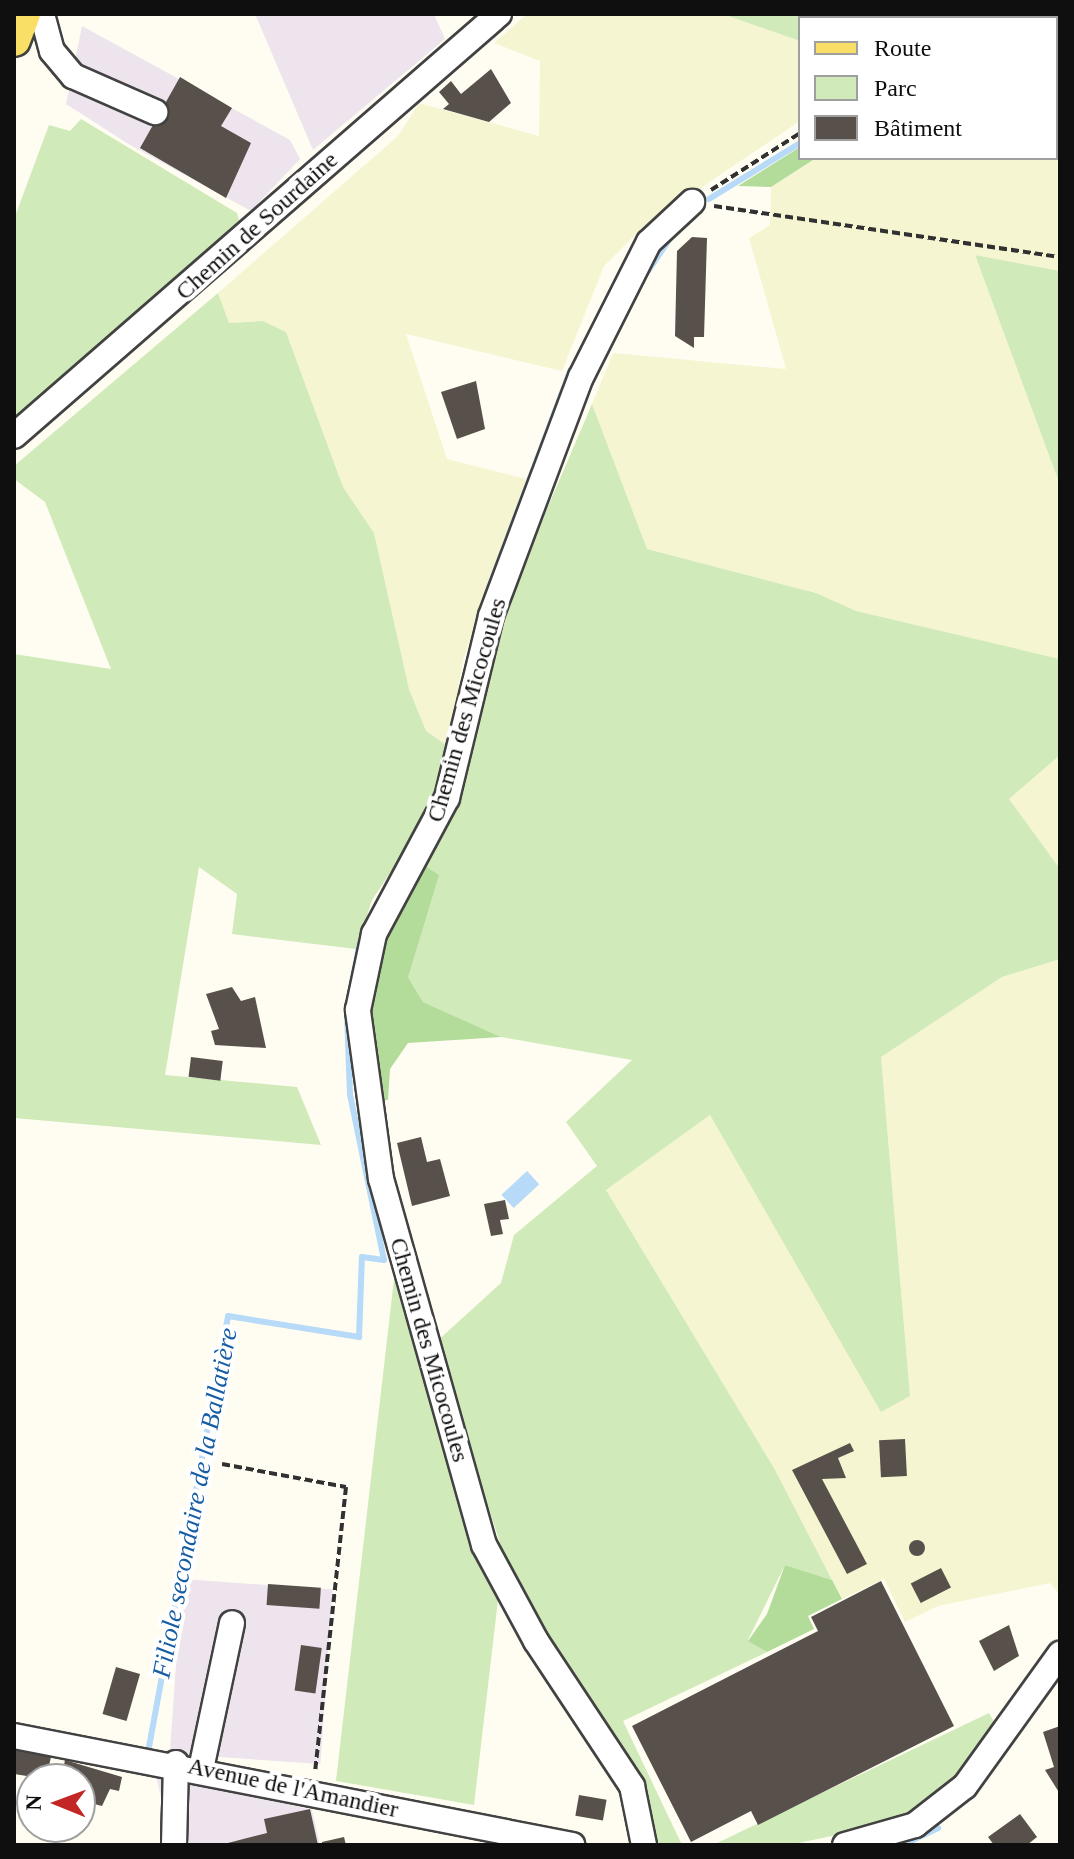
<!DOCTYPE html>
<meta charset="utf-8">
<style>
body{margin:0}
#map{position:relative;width:1074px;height:1859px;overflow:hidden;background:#fffdf2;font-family:Georgia,serif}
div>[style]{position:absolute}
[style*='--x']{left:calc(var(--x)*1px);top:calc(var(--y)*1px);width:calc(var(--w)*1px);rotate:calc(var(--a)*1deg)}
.industrial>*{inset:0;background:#ede4ee;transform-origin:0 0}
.farmland>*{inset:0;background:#f6f5d1}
.green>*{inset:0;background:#d0eaba}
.forest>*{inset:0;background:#b3db99}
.water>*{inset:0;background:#b6daf7;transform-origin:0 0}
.stream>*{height:6px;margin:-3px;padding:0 3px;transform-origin:3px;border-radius:3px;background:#b6daf7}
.building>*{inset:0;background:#58514b;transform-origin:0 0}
.round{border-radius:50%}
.path>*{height:4px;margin-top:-2px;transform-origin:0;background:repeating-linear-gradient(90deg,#313131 0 8px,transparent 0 12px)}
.roads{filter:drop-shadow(2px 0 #424242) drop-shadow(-2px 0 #424242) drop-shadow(0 2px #424242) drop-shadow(0 -2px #424242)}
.minor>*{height:24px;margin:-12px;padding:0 12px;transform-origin:12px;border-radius:12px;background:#fff}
.major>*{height:32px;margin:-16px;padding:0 16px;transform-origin:16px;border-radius:16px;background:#fadf67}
span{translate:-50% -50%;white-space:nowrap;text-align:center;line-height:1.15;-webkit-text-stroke:8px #fff;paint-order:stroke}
.street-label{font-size:24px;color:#0f0f0f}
.water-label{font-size:26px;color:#165da4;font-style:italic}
.frame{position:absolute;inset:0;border:16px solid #0f0f0f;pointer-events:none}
.legend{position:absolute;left:798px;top:16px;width:260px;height:144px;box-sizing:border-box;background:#fff;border:2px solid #9f9f9f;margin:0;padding:10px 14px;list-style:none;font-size:24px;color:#0f0f0f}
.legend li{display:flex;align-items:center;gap:16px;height:40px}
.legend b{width:40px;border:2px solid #9f9f9f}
.north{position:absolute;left:16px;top:1763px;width:80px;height:80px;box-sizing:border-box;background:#fff;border:2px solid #9f9f9f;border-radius:50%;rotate:271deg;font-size:22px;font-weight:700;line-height:32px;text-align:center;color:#0f0f0f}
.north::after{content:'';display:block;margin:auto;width:28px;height:36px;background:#c22725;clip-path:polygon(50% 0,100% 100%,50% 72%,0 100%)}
</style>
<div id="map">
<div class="industrial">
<div style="clip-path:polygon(255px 14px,434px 14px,445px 39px,313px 150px)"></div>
<div style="clip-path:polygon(82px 26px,290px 140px,300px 159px,251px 211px,130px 145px,66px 104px)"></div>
<div style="left:182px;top:1579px;width:151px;height:175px;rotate:4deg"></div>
<div style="clip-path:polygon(155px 1772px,312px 1810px,320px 1845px,164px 1845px,171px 1838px)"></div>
</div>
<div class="farmland">
<div style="clip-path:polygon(527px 14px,723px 14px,800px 41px,800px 121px,643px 227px,604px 266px,562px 371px,406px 334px,447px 459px,526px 479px,463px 660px,449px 747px,426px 731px,409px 689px,374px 533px,343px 487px,286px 332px,262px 321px,229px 323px,218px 293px,398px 136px,419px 103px,539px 136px,540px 61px,494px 43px)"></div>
<div style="clip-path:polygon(1038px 14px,1060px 14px,1060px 271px,975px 255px,1060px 485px,1060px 659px,855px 611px,816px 593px,647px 549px,592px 404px,613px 353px,786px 369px,749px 238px,770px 225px,771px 187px,816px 158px,1056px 158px,1056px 18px,1032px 18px)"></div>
<div style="clip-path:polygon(1060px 755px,1060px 869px,1009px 799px)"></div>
<div style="clip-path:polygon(1060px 959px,1060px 1595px,1050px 1583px,938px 1606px,905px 1622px,884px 1579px,842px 1599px,774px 1468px,606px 1190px,710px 1115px,882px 1411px,910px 1396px,881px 1057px,1002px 977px)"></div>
</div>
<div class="green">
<div style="clip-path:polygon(723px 14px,963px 14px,800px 18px,800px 41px)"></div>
<div style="clip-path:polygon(81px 119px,237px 213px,241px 228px,14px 419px,14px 219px,49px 125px,70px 131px)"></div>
<div style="clip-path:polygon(975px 255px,1060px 271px,1060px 485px)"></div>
<div style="clip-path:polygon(218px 293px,229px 323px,263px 321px,286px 332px,343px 487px,374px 533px,409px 689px,426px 731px,449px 747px,424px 822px,372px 900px,356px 949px,232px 934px,237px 894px,199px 867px,165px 1075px,297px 1087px,321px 1145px,14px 1118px,14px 654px,111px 669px,45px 502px,14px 479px,14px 466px)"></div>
<div style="clip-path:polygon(592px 404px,647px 549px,816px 593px,856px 611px,1060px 659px,1060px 755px,1009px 799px,1060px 869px,1060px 959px,1002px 977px,881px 1057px,910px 1396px,881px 1412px,710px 1115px,606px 1190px,774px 1468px,832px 1580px,785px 1565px,748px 1640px,767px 1652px,623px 1721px,682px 1845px,653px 1845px,638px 1781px,517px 1595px,435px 1343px,501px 1283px,514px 1235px,597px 1166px,566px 1122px,632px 1060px,501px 1037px,423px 1002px,408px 977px,420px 863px,484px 656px)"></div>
<div style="clip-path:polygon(396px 1262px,498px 1600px,474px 1805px,336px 1781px)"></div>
<div style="clip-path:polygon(989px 1713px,998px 1729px,961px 1774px,894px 1823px,789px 1845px,713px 1845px)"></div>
</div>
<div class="forest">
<div style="clip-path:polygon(800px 147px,800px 158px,816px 158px,771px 187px,738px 186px)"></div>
<div style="clip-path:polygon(420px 863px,439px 875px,408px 977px,423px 1002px,501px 1037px,408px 1043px,390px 1069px,388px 1100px,372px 1100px,372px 970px)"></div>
<div style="clip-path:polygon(785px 1565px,832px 1580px,842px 1599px,808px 1616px,814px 1629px,767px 1652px,748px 1641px,767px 1614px)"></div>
</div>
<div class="water">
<div style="left:527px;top:1171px;width:18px;height:35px;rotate:47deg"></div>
</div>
<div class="stream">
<div style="--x:996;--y:18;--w:8;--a:-30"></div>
<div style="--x:709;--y:199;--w:107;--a:-31.6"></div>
<div style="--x:646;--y:274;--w:45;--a:-56"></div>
<div style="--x:486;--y:596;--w:240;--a:-69.5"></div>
<div style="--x:442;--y:770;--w:160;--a:-76.2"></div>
<div style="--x:349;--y:998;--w:57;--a:-78.9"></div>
<div style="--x:149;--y:1747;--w:438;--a:-79.6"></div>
<div style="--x:228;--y:1316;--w:133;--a:9.1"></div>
<div style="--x:359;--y:1337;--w:80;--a:-87.9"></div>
<div style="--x:362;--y:1257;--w:22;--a:8"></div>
<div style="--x:384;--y:1260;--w:168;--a:-101.6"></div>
<div style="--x:350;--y:1095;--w:82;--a:-92.1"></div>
<div style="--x:902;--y:1845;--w:40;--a:-25"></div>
</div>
<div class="building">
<div style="clip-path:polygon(491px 69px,511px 103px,489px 122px,443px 109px,449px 104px,439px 92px,451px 81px,461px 94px)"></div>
<div style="clip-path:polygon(180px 77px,232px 108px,221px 126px,251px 143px,226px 198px,140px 148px)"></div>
<div style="clip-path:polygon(692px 237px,707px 238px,704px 337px,694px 337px,694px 348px,675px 336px,677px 251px)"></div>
<div style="clip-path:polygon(476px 381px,485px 429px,457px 439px,441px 392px)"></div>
<div style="clip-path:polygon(232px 987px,241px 1001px,255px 997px,266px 1048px,215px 1045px,211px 1031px,219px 1029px,206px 994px)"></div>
<div style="left:191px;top:1057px;width:32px;height:20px;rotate:7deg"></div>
<div style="clip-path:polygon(421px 1137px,427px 1162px,440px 1159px,450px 1196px,412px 1206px,397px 1143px)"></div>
<div style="clip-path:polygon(505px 1200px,509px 1219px,500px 1220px,503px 1234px,491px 1236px,484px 1204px)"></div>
<div style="left:905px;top:1439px;width:37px;height:26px;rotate:87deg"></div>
<div style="clip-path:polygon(850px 1443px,854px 1451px,838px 1458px,846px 1478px,822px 1479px,867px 1564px,847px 1574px,792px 1470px)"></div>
<div class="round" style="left:909px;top:1540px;width:16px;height:16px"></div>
<div style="left:941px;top:1568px;width:22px;height:34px;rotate:63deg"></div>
<div style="clip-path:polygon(881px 1581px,954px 1726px,758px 1825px,751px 1811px,691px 1842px,632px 1726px,818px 1631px,811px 1617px)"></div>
<div style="left:268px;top:1584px;width:53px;height:21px;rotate:4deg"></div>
<div style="clip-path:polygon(1009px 1625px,1019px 1656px,994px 1671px,979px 1641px)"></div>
<div style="left:301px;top:1645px;width:21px;height:46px;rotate:8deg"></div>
<div style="left:116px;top:1667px;width:25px;height:49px;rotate:16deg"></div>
<div style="clip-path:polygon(1060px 1726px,1060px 1794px,1045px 1770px,1054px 1767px,1043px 1732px)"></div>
<div style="clip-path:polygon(14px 1749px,51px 1757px,46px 1779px,14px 1774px)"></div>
<div style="clip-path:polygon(65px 1760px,122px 1777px,119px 1791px,110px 1789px,102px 1806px,87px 1802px,80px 1779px,61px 1779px)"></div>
<div style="left:579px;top:1795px;width:28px;height:21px;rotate:10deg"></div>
<div style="clip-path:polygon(310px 1809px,318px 1845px,220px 1845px,267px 1833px,264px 1819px)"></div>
<div style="clip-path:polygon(1020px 1814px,1037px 1837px,1027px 1845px,994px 1845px,988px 1837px)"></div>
<div style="clip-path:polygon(344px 1837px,346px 1845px,322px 1845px,322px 1842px)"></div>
</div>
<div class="path">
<div style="--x:978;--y:18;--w:6;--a:-39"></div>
<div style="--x:711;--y:190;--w:106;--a:-32.6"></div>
<div style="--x:714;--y:206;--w:350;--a:8.4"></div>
<div style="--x:222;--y:1464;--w:126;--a:10.5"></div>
<div style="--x:346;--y:1487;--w:287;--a:96.2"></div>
</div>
<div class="roads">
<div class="minor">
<div style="--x:42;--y:14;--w:38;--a:75"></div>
<div style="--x:52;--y:51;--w:33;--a:50"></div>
<div style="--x:73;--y:76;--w:90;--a:23.7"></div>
<div style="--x:14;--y:436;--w:643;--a:-41.03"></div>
<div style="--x:14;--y:1736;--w:569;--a:11.05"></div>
<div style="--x:201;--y:1769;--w:149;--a:-78"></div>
<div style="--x:174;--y:1845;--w:82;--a:-88.6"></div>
<div style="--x:644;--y:1845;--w:60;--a:-101.5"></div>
<div style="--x:632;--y:1786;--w:174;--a:-123.5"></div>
<div style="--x:536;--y:1641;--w:109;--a:-118.4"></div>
<div style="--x:484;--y:1545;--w:380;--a:-105.7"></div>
<div style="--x:381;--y:1179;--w:171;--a:-97.8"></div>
<div style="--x:358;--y:1010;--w:78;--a:-78.1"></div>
<div style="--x:374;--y:934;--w:154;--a:-61.8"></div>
<div style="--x:447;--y:798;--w:187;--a:-76.4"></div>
<div style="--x:491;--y:616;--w:255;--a:-69.4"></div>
<div style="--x:581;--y:377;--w:151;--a:-63.3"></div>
<div style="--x:649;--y:242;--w:59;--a:-42.9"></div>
<div style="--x:845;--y:1845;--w:73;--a:-15.9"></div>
<div style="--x:915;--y:1825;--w:63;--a:-38"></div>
<div style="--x:965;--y:1786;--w:163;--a:-54.3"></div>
</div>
<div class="major">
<div style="--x:14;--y:40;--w:28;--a:-69"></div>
</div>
</div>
<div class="street-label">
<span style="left:257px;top:226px;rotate:-42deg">Chemin de Sourdaine</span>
<span style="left:467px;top:710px;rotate:-74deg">Chemin des Micocoules</span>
<span style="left:429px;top:1350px;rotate:74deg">Chemin des Micocoules</span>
<span style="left:293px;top:1788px;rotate:12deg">Avenue de l'Amandier</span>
</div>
<div class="water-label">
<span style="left:195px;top:1503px;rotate:-79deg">Filiole secondaire de la Ballatière</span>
</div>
<div class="frame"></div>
<ul class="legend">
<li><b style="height:10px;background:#fadf67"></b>Route</li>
<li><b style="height:22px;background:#d0eaba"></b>Parc</li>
<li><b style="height:22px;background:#58514b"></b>Bâtiment</li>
</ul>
<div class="north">N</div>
</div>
